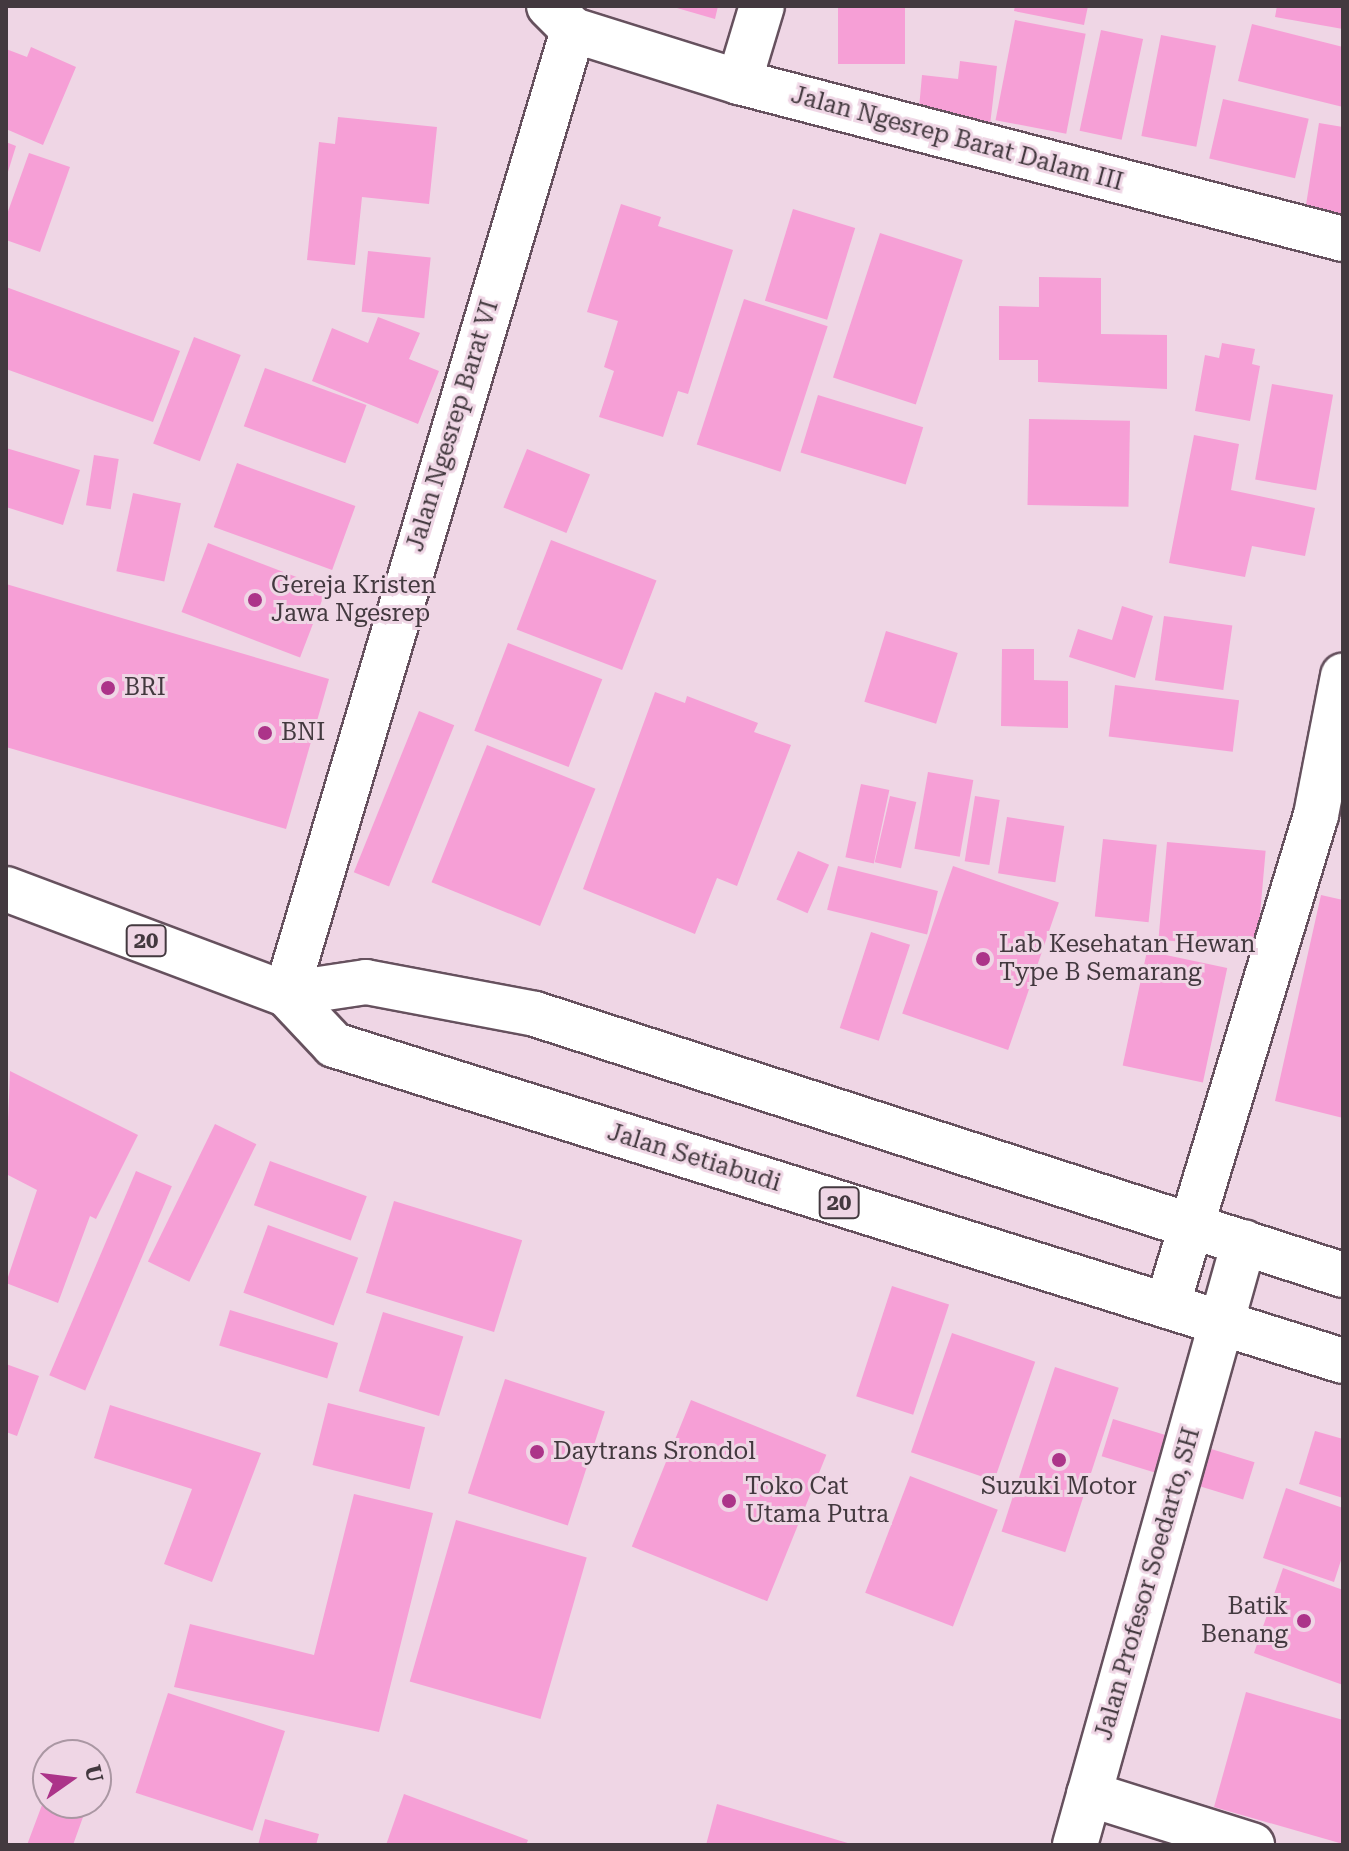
<!DOCTYPE html>
<style>
body{margin:0}
#map{position:relative;width:1349px;height:1851px;overflow:hidden;background:#efd6e5;font-family:"Roboto Serif",serif}
div>[style]{position:absolute}
[style*='--x']{left:calc(var(--x)*1px);top:calc(var(--y)*1px);width:calc(var(--w)*1px);rotate:calc(var(--a)*1deg)}
.building>*{inset:0;background:#f69fd6;transform-origin:0 0}
.roads{filter:drop-shadow(2px 0 #66515e) drop-shadow(-2px 0 #66515e) drop-shadow(0 2px #66515e) drop-shadow(0 -2px #66515e)}
.minor>*{height:44px;margin:-22px;padding:0 22px;transform-origin:22px;border-radius:22px;background:#fff}
.major>*{height:44px;margin:-22px;padding:0 22px;transform-origin:22px;border-radius:22px;background:#fff}
.highway>*{height:44px;margin:-22px;padding:0 22px;transform-origin:22px;border-radius:22px;background:#fff}
.dots>*{width:22px;height:22px;translate:-50% -50%;box-sizing:border-box;border:4px solid #efd6e5;border-radius:50%}
span{translate:-50% -50%;white-space:nowrap;text-align:center;line-height:1.15;-webkit-text-stroke:6px #efd6e5;paint-order:stroke}
.shield-label span{padding:2px 6px;background:#efd6e5;border:2px solid;border-radius:6px;-webkit-text-stroke-width:0}
.shield-label{font-size:22px;color:#43393f;font-weight:700}
.street-label{font-size:24px;color:#43393f}
.poi-label{font-size:24px;color:#43393f}
.left{translate:0 -50%;text-align:left}
.right{translate:-100% -50%;text-align:right}
.frame{position:absolute;inset:0;border:8px solid #43393f;pointer-events:none}
.north{position:absolute;left:32px;top:1739px;width:80px;height:80px;box-sizing:border-box;background:#efd6e5;border:2px solid #aa97a3;border-radius:50%;rotate:76deg;font-size:22px;font-weight:700;line-height:32px;text-align:center;color:#43393f}
.north::after{content:'';display:block;margin:auto;width:28px;height:36px;background:#ac3489;clip-path:polygon(50% 0,100% 100%,50% 72%,0 100%)}
</style>
<div id="map">
<div class="building">
<div style="clip-path:polygon(670px 6px,718px 6px,715px 19px)"></div>
<div style="left:838px;top:6px;width:67px;height:58px"></div>
<div style="clip-path:polygon(1015px 6px,1088px 6px,1084px 25px,1014px 11px)"></div>
<div style="clip-path:polygon(1277px 6px,1343px 6px,1343px 29px,1275px 17px)"></div>
<div style="left:1015px;top:20px;width:72px;height:102px;rotate:11deg"></div>
<div style="clip-path:polygon(1252px 24px,1343px 47px,1343px 107px,1238px 81px)"></div>
<div style="left:1101px;top:30px;width:43px;height:103px;rotate:12deg"></div>
<div style="left:1161px;top:35px;width:56px;height:103px;rotate:11deg"></div>
<div style="clip-path:polygon(31px 47px,76px 67px,43px 145px,6px 129px,6px 49px,27px 57px)"></div>
<div style="clip-path:polygon(960px 61px,997px 66px,990px 125px,919px 108px,922px 75px,958px 79px)"></div>
<div style="left:1223px;top:99px;width:88px;height:61px;rotate:13deg"></div>
<div style="clip-path:polygon(338px 117px,437px 127px,429px 204px,362px 197px,355px 265px,307px 260px,319px 142px,335px 144px)"></div>
<div style="clip-path:polygon(1319px 123px,1343px 127px,1343px 215px,1306px 205px)"></div>
<div style="clip-path:polygon(6px 142px,16px 146px,7px 175px,6px 175px)"></div>
<div style="clip-path:polygon(29px 153px,70px 167px,40px 252px,6px 240px,6px 217px)"></div>
<div style="clip-path:polygon(621px 204px,661px 217px,658px 226px,733px 250px,688px 394px,678px 391px,663px 437px,599px 417px,614px 371px,604px 367px,618px 321px,587px 312px)"></div>
<div style="left:793px;top:209px;width:65px;height:96px;rotate:17deg"></div>
<div style="left:880px;top:233px;width:87px;height:152px;rotate:18deg"></div>
<div style="left:368px;top:251px;width:63px;height:61px;rotate:6deg"></div>
<div style="clip-path:polygon(1039px 277px,1101px 278px,1101px 334px,1167px 335px,1167px 389px,1038px 382px,1038px 360px,999px 360px,999px 306px,1039px 307px)"></div>
<div style="clip-path:polygon(6px 287px,180px 351px,153px 422px,6px 369px)"></div>
<div style="left:744px;top:299px;width:88px;height:153px;rotate:18deg"></div>
<div style="clip-path:polygon(378px 317px,420px 333px,409px 359px,439px 371px,418px 424px,312px 381px,332px 328px,368px 343px)"></div>
<div style="left:194px;top:337px;width:50px;height:114px;rotate:21deg"></div>
<div style="clip-path:polygon(1222px 343px,1255px 349px,1252px 364px,1260px 366px,1250px 421px,1195px 411px,1205px 355px,1219px 358px)"></div>
<div style="left:265px;top:368px;width:108px;height:62px;rotate:20deg"></div>
<div style="left:1272px;top:384px;width:62px;height:97px;rotate:10deg"></div>
<div style="left:818px;top:395px;width:110px;height:60px;rotate:17deg"></div>
<div style="left:1029px;top:419px;width:101px;height:86px;rotate:1deg"></div>
<div style="clip-path:polygon(1194px 435px,1239px 444px,1231px 490px,1315px 508px,1305px 556px,1252px 546px,1245px 577px,1169px 563px)"></div>
<div style="clip-path:polygon(6px 448px,80px 470px,63px 525px,6px 507px)"></div>
<div style="left:527px;top:449px;width:68px;height:63px;rotate:22deg"></div>
<div style="left:94px;top:455px;width:25px;height:51px;rotate:9deg"></div>
<div style="left:237px;top:463px;width:126px;height:68px;rotate:20deg"></div>
<div style="left:133px;top:493px;width:49px;height:80px;rotate:12deg"></div>
<div style="left:551px;top:540px;width:113px;height:96px;rotate:21deg"></div>
<div style="left:208px;top:543px;width:127px;height:74px;rotate:21deg"></div>
<div style="clip-path:polygon(6px 584px,329px 679px,286px 829px,6px 747px)"></div>
<div style="clip-path:polygon(1122px 606px,1153px 616px,1135px 678px,1069px 657px,1078px 629px,1112px 640px)"></div>
<div style="left:1164px;top:616px;width:69px;height:65px;rotate:8deg"></div>
<div style="left:886px;top:631px;width:75px;height:74px;rotate:17deg"></div>
<div style="left:508px;top:643px;width:101px;height:94px;rotate:21deg"></div>
<div style="clip-path:polygon(1002px 649px,1034px 649px,1034px 680px,1068px 681px,1068px 728px,1001px 726px)"></div>
<div style="left:1115px;top:685px;width:125px;height:52px;rotate:7deg"></div>
<div style="clip-path:polygon(655px 692px,685px 703px,687px 696px,758px 723px,754px 732px,791px 745px,737px 886px,717px 878px,695px 934px,583px 889px)"></div>
<div style="left:419px;top:711px;width:38px;height:174px;rotate:22deg"></div>
<div style="left:487px;top:745px;width:117px;height:148px;rotate:22deg"></div>
<div style="left:928px;top:772px;width:46px;height:78px;rotate:10deg"></div>
<div style="left:861px;top:784px;width:29px;height:75px;rotate:12deg"></div>
<div style="left:890px;top:796px;width:27px;height:68px;rotate:13deg"></div>
<div style="left:975px;top:796px;width:25px;height:66px;rotate:9deg"></div>
<div style="left:1007px;top:817px;width:58px;height:57px;rotate:9deg"></div>
<div style="left:1103px;top:839px;width:54px;height:78px;rotate:6deg"></div>
<div style="left:1167px;top:842px;width:99px;height:98px;rotate:5deg"></div>
<div style="left:798px;top:851px;width:34px;height:53px;rotate:24deg"></div>
<div style="left:838px;top:866px;width:103px;height:45px;rotate:14deg"></div>
<div style="left:953px;top:866px;width:112px;height:156px;rotate:19deg"></div>
<div style="clip-path:polygon(1321px 895px,1343px 900px,1343px 1118px,1275px 1101px)"></div>
<div style="left:871px;top:932px;width:41px;height:101px;rotate:18deg"></div>
<div style="left:1147px;top:951px;width:82px;height:117px;rotate:12deg"></div>
<div style="clip-path:polygon(10px 1071px,138px 1135px,96px 1219px,90px 1216px,58px 1303px,6px 1283px,37px 1190px,6px 1174px)"></div>
<div style="left:215px;top:1124px;width:46px;height:153px;rotate:26deg"></div>
<div style="left:270px;top:1161px;width:103px;height:47px;rotate:20deg"></div>
<div style="left:136px;top:1171px;width:39px;height:222px;rotate:23deg"></div>
<div style="left:394px;top:1201px;width:134px;height:96px;rotate:17deg"></div>
<div style="left:268px;top:1225px;width:96px;height:72px;rotate:20deg"></div>
<div style="left:892px;top:1286px;width:60px;height:116px;rotate:18deg"></div>
<div style="left:230px;top:1310px;width:113px;height:37px;rotate:17deg"></div>
<div style="left:383px;top:1312px;width:84px;height:83px;rotate:17deg"></div>
<div style="left:952px;top:1333px;width:88px;height:126px;rotate:19deg"></div>
<div style="clip-path:polygon(6px 1364px,39px 1376px,17px 1436px,6px 1432px)"></div>
<div style="left:1055px;top:1367px;width:67px;height:173px;rotate:18deg"></div>
<div style="left:505px;top:1379px;width:105px;height:120px;rotate:18deg"></div>
<div style="left:691px;top:1400px;width:146px;height:158px;rotate:22deg"></div>
<div style="left:328px;top:1403px;width:100px;height:64px;rotate:14deg"></div>
<div style="clip-path:polygon(110px 1405px,261px 1453px,212px 1582px,164px 1564px,192px 1489px,94px 1458px)"></div>
<div style="left:1113px;top:1419px;width:148px;height:39px;rotate:17deg"></div>
<div style="clip-path:polygon(1315px 1431px,1343px 1439px,1343px 1498px,1299px 1484px)"></div>
<div style="left:910px;top:1476px;width:94px;height:125px;rotate:21deg"></div>
<div style="clip-path:polygon(1286px 1488px,1343px 1508px,1343px 1554px,1334px 1582px,1263px 1558px)"></div>
<div style="clip-path:polygon(354px 1494px,433px 1513px,379px 1732px,174px 1687px,190px 1624px,314px 1655px)"></div>
<div style="left:456px;top:1520px;width:136px;height:168px;rotate:16deg"></div>
<div style="clip-path:polygon(1283px 1568px,1343px 1590px,1343px 1685px,1254px 1653px)"></div>
<div style="clip-path:polygon(1246px 1692px,1343px 1720px,1343px 1844px,1214px 1807px)"></div>
<div style="left:168px;top:1693px;width:123px;height:105px;rotate:18deg"></div>
<div style="clip-path:polygon(48px 1789px,48px 1803px,88px 1803px,73px 1845px,27px 1845px)"></div>
<div style="clip-path:polygon(404px 1794px,528px 1840px,526px 1845px,386px 1845px)"></div>
<div style="clip-path:polygon(717px 1804px,851px 1844px,851px 1845px,706px 1845px)"></div>
<div style="clip-path:polygon(265px 1819px,319px 1834px,316px 1845px,258px 1845px)"></div>
</div>
<div class="roads">
<div class="minor">
<div style="--x:549;--y:6;--w:34;--a:45"></div>
<div style="--x:573;--y:30;--w:174;--a:17.4"></div>
<div style="--x:739;--y:82;--w:624;--a:14.57"></div>
<div style="--x:739;--y:82;--w:79;--a:-73.2"></div>
<div style="--x:286;--y:994;--w:1006;--a:-73.42"></div>
<div style="--x:1167;--y:1306;--w:513;--a:-73.12"></div>
<div style="--x:1316;--y:815;--w:142;--a:-79"></div>
<div style="--x:1089;--y:1794;--w:171;--a:17.4"></div>
</div>
<div class="major">
<div style="--x:1075;--y:1845;--w:626;--a:-74.34"></div>
</div>
<div class="highway">
<div style="--x:6;--y:889;--w:299;--a:20.6"></div>
<div style="--x:286;--y:994;--w:70;--a:46.7"></div>
<div style="--x:334;--y:1045;--w:1057;--a:17.39"></div>
<div style="--x:286;--y:994;--w:81;--a:-8.5"></div>
<div style="--x:366;--y:982;--w:172;--a:10.7"></div>
<div style="--x:535;--y:1014;--w:849;--a:17.9"></div>
</div>
</div>
<div class="dots">
<div style="left:255px;top:600px;background:#ac3489"></div>
<div style="left:108px;top:688px;background:#ac3489"></div>
<div style="left:265px;top:733px;background:#ac3489"></div>
<div style="left:983px;top:959px;background:#ac3489"></div>
<div style="left:537px;top:1452px;background:#ac3489"></div>
<div style="left:1059px;top:1460px;background:#ac3489"></div>
<div style="left:729px;top:1501px;background:#ac3489"></div>
<div style="left:1304px;top:1621px;background:#ac3489"></div>
</div>
<div class="shield-label">
<span style="left:146px;top:941px">20</span>
<span style="left:839px;top:1203px">20</span>
</div>
<div class="street-label">
<span style="left:957px;top:139px;rotate:15deg">Jalan Ngesrep Barat Dalam III</span>
<span style="left:453px;top:426px;rotate:-73deg">Jalan Ngesrep Barat VI</span>
<span style="left:694px;top:1158px;rotate:17deg">Jalan Setiabudi</span>
<span style="left:1148px;top:1584px;rotate:-74deg">Jalan Profesor Soedarto, SH</span>
</div>
<div class="poi-label">
<span class="left" style="left:271px;top:600px">Gereja Kristen<br>Jawa Ngesrep</span>
<span class="left" style="left:124px;top:688px">BRI</span>
<span class="left" style="left:281px;top:733px">BNI</span>
<span class="left" style="left:999px;top:959px">Lab Kesehatan Hewan<br>Type B Semarang</span>
<span class="left" style="left:553px;top:1452px">Daytrans Srondol</span>
<span class="left" style="left:745px;top:1501px">Toko Cat<br>Utama Putra</span>
<span style="left:1059px;top:1487px">Suzuki Motor</span>
<span class="right" style="left:1288px;top:1621px">Batik<br>Benang</span>
</div>
<div class="frame"></div>
<div class="north">U</div>
</div>
